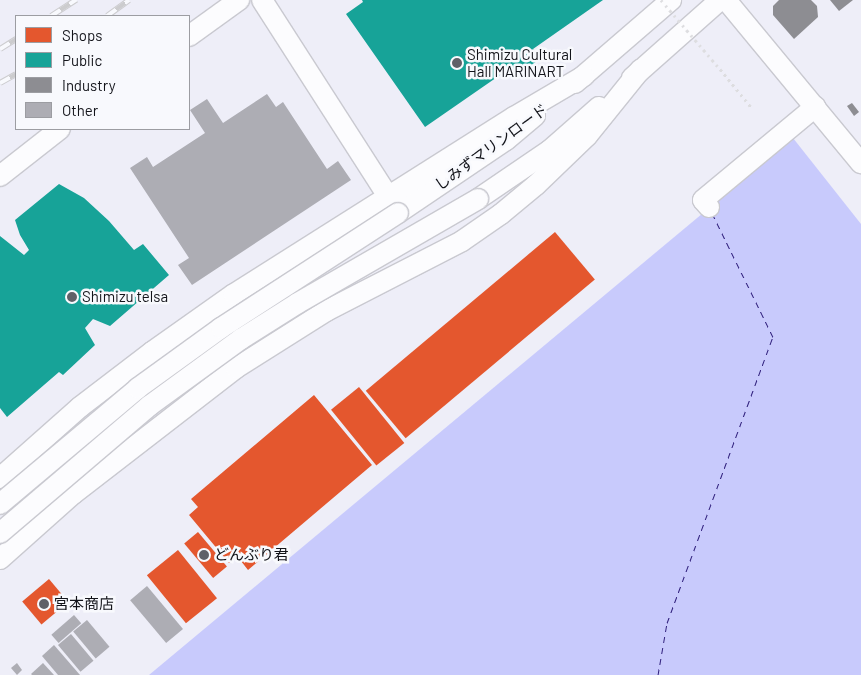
<!DOCTYPE html>
<meta charset="utf-8">
<style>
body{margin:0}
#map{position:relative;width:861px;height:675px;overflow:hidden;background:#eeeef8;font-family:Barlow,"Noto Sans JP",sans-serif}
div>[style]{position:absolute}
[style*='--x']{left:calc(var(--x)*1px);top:calc(var(--y)*1px);width:calc(var(--w)*1px);rotate:calc(var(--a)*1deg)}
.water>*{inset:0;background:#c8cafc}
.shops>*{inset:0;background:#e4572e;transform-origin:0 0}
.public>*{inset:0;background:#17a398}
.industry>*{inset:0;background:#8d8d92}
.ferry>*{height:1px;margin-top:-0.5px;transform-origin:0;background:repeating-linear-gradient(90deg,#2f1f7c 0 6px,transparent 0 11px)}
.building>*{inset:0;background:#adadb4;transform-origin:0 0}
.path>*{height:3px;margin-top:-1.5px;transform-origin:0;background:repeating-linear-gradient(90deg,#dddde0 0 2.5px,transparent 0 6.5px)}
.roads{filter:drop-shadow(1px 0 #c9c9d0) drop-shadow(-1px 0 #c9c9d0) drop-shadow(0 1px #c9c9d0) drop-shadow(0 -1px #c9c9d0)}
.minor>*{height:20px;margin:-10px;padding:0 10px;transform-origin:10px;border-radius:10px;background:#fcfcfe}
.rail>*{height:5.5px;margin-top:-2.75px;transform-origin:0;background:repeating-linear-gradient(90deg,#f8f9fd 0 11px,#ccccce 0 22px);box-sizing:border-box;border-block:1px solid #ccccce}
.path-bridge>*{height:3px;margin-top:-1.5px;transform-origin:0;background:repeating-linear-gradient(90deg,#dddde0 0 2.5px,transparent 0 6.5px)}
.bridges{filter:drop-shadow(1px 0 #c9c9d0) drop-shadow(-1px 0 #c9c9d0) drop-shadow(0 1px #c9c9d0) drop-shadow(0 -1px #c9c9d0)}
.minor-bridge>*{height:20px;margin:-10px;padding:0 10px;transform-origin:10px;border-radius:10px;background:#fcfcfe}
.dots>*{width:14px;height:14px;translate:-50% -50%;box-sizing:border-box;border:2px solid #f8f9fd;border-radius:50%}
span{translate:-50% -50%;white-space:nowrap;text-align:center;line-height:1.15;-webkit-text-stroke:5px #f8f9fd;paint-order:stroke}
.poi-label{font-size:15px;color:#13141a}
.left{translate:0 -50%;text-align:left}
.street-label{font-size:15px;color:#13141a}
.legend{position:absolute;left:15px;top:15px;width:175px;height:115px;box-sizing:border-box;background:#f8f9fd;border:1px solid #9c9da2;margin:0;padding:6px 9px;list-style:none;font-size:15px;color:#13141a}
.legend li{display:flex;align-items:center;gap:10px;height:25px}
.legend b{width:25px;border:1px solid #9c9da2}
</style>
<div id="map">
<div class="water">
<div style="clip-path:polygon(793px 138px,861px 224px,861px 675px,149px 675px)"></div>
</div>
<div class="shops">
<div style="left:555px;top:232px;width:62px;height:247px;rotate:50deg"></div>
<div style="left:359px;top:387px;width:72px;height:36px;rotate:51deg"></div>
<div style="clip-path:polygon(314px 395px,372px 465px,248px 570px,237px 556px,229px 563px,189px 515px,198px 507px,191px 499px)"></div>
<div style="left:198px;top:532px;width:45px;height:18px;rotate:50deg"></div>
<div style="left:178px;top:550px;width:62px;height:40px;rotate:51deg"></div>
<div style="left:49px;top:579px;width:30px;height:35px;rotate:50deg"></div>
</div>
<div class="public">
<div style="clip-path:polygon(362px 0,603px 0,533px 49px,540px 59px,512px 78px,504px 67px,501px 70px,503px 73px,425px 127px,346px 14px,363px 2px)"></div>
<div style="clip-path:polygon(59px 184px,84px 198px,109px 221px,134px 250px,143px 244px,169px 275px,110px 326px,93px 319px,85px 328px,95px 345px,63px 375px,59px 372px,7px 417px,0 408px,0 236px,24px 255px,29px 250px,20px 235px,15px 220px)"></div>
</div>
<div class="industry">
<div style="clip-path:polygon(779px 0,811px 0,817px 6px,818px 17px,794px 39px,773px 15px,773px 6px)"></div>
<div style="clip-path:polygon(830px 0,853px 0,839px 11px)"></div>
<div style="clip-path:polygon(852px 103px,859px 112px,854px 116px,847px 106px)"></div>
</div>
<div class="ferry">
<div style="--x:658;--y:675;--w:53;--a:-80.2"></div>
<div style="--x:667;--y:623;--w:305;--a:-69.7"></div>
<div style="--x:773;--y:337;--w:136;--a:-116.2"></div>
</div>
<div class="building">
<div style="clip-path:polygon(267px 94px,276px 107px,283px 102px,327px 169px,338px 161px,351px 180px,192px 285px,178px 265px,189px 258px,130px 168px,147px 157px,153px 167px,205px 133px,190px 110px,207px 99px,223px 123px)"></div>
<div style="left:147px;top:586px;width:56px;height:22px;rotate:50deg"></div>
<div style="left:74px;top:615px;width:11px;height:30px;rotate:49deg"></div>
<div style="left:87px;top:620px;width:35px;height:18px;rotate:50deg"></div>
<div style="left:71px;top:634px;width:35px;height:17px;rotate:50deg"></div>
<div style="clip-path:polygon(54px 645px,80px 675px,58px 675px,42px 656px)"></div>
<div style="clip-path:polygon(17px 663px,22px 670px,17px 675px,11px 668px)"></div>
<div style="clip-path:polygon(43px 663px,54px 675px,32px 675px,31px 674px)"></div>
</div>
<div class="path">
<div style="--x:720;--y:69;--w:49;--a:50.8"></div>
</div>
<div class="roads">
<div class="minor">
<div style="--x:262;--y:0;--w:233;--a:57.3"></div>
<div style="--x:726;--y:0;--w:212;--a:50.4"></div>
<div style="--x:189;--y:36;--w:62;--a:-35.8"></div>
<div style="--x:632;--y:78;--w:118;--a:-41.6"></div>
<div style="--x:575;--y:83;--w:127;--a:-40.8"></div>
<div style="--x:0;--y:176;--w:76;--a:-38.1"></div>
<div style="--x:478;--y:199;--w:87;--a:-34.2"></div>
<div style="--x:550;--y:150;--w:65;--a:-41.3"></div>
<div style="--x:709;--y:207;--w:9;--a:-131"></div>
<div style="--x:703;--y:200;--w:146;--a:-39.7"></div>
<div style="--x:398;--y:213;--w:130;--a:-34.1"></div>
<div style="--x:506;--y:140;--w:38;--a:-40"></div>
<div style="--x:0;--y:478;--w:107;--a:-41.6"></div>
<div style="--x:80;--y:407;--w:91;--a:-37.4"></div>
<div style="--x:152;--y:352;--w:100;--a:-35.3"></div>
<div style="--x:234;--y:294;--w:331;--a:-32.3"></div>
<div style="--x:514;--y:117;--w:81;--a:-30.4"></div>
<div style="--x:0;--y:559;--w:98;--a:-41.7"></div>
<div style="--x:73;--y:494;--w:206;--a:-37.7"></div>
<div style="--x:236;--y:368;--w:107;--a:-32.3"></div>
<div style="--x:326;--y:311;--w:153;--a:-27.2"></div>
<div style="--x:462;--y:241;--w:47;--a:-34.7"></div>
<div style="--x:501;--y:214;--w:45;--a:-39.6"></div>
<div style="--x:536;--y:185;--w:71;--a:-43.9"></div>
<div style="--x:587;--y:136;--w:86;--a:-51.1"></div>
</div>
</div>
<div class="rail">
<div style="--x:51;--y:16;--w:30;--a:-33"></div>
<div style="--x:107;--y:16;--w:27;--a:-36"></div>
<div style="--x:0;--y:49;--w:19;--a:-32"></div>
<div style="--x:0;--y:83;--w:18;--a:-29"></div>
</div>
<div class="path-bridge">
<div style="--x:661;--y:0;--w:91;--a:49.5"></div>
</div>
<div class="bridges">
<div class="minor-bridge">
<div style="--x:0;--y:504;--w:180;--a:-40"></div>
<div style="--x:138;--y:388;--w:102;--a:-35.9"></div>
<div style="--x:221;--y:328;--w:211;--a:-33"></div>
<div style="--x:0;--y:533;--w:196;--a:-40.4"></div>
<div style="--x:149;--y:406;--w:114;--a:-36.1"></div>
<div style="--x:241;--y:339;--w:67;--a:-32.3"></div>
<div style="--x:298;--y:303;--w:208;--a:-30"></div>
</div>
</div>
<div class="dots">
<div style="left:457px;top:63px;background:#606068"></div>
<div style="left:72px;top:297px;background:#606068"></div>
<div style="left:204px;top:555px;background:#606068"></div>
<div style="left:44px;top:604px;background:#606068"></div>
</div>
<div class="poi-label">
<span class="left" style="left:467px;top:63px">Shimizu Cultural<br>Hall MARINART</span>
<span class="left" style="left:82px;top:297px">Shimizu telsa</span>
<span class="left" style="left:214px;top:555px">どんぶり君</span>
<span class="left" style="left:54px;top:604px">宮本商店</span>
</div>
<div class="street-label">
<span style="left:491px;top:147px;rotate:-36deg">しみずマリンロード</span>
</div>
<ul class="legend">
<li><b style="height:14px;background:#e4572e"></b>Shops</li>
<li><b style="height:14px;background:#17a398"></b>Public</li>
<li><b style="height:14px;background:#8d8d92"></b>Industry</li>
<li><b style="height:14px;background:#adadb4"></b>Other</li>
</ul>
</div>
